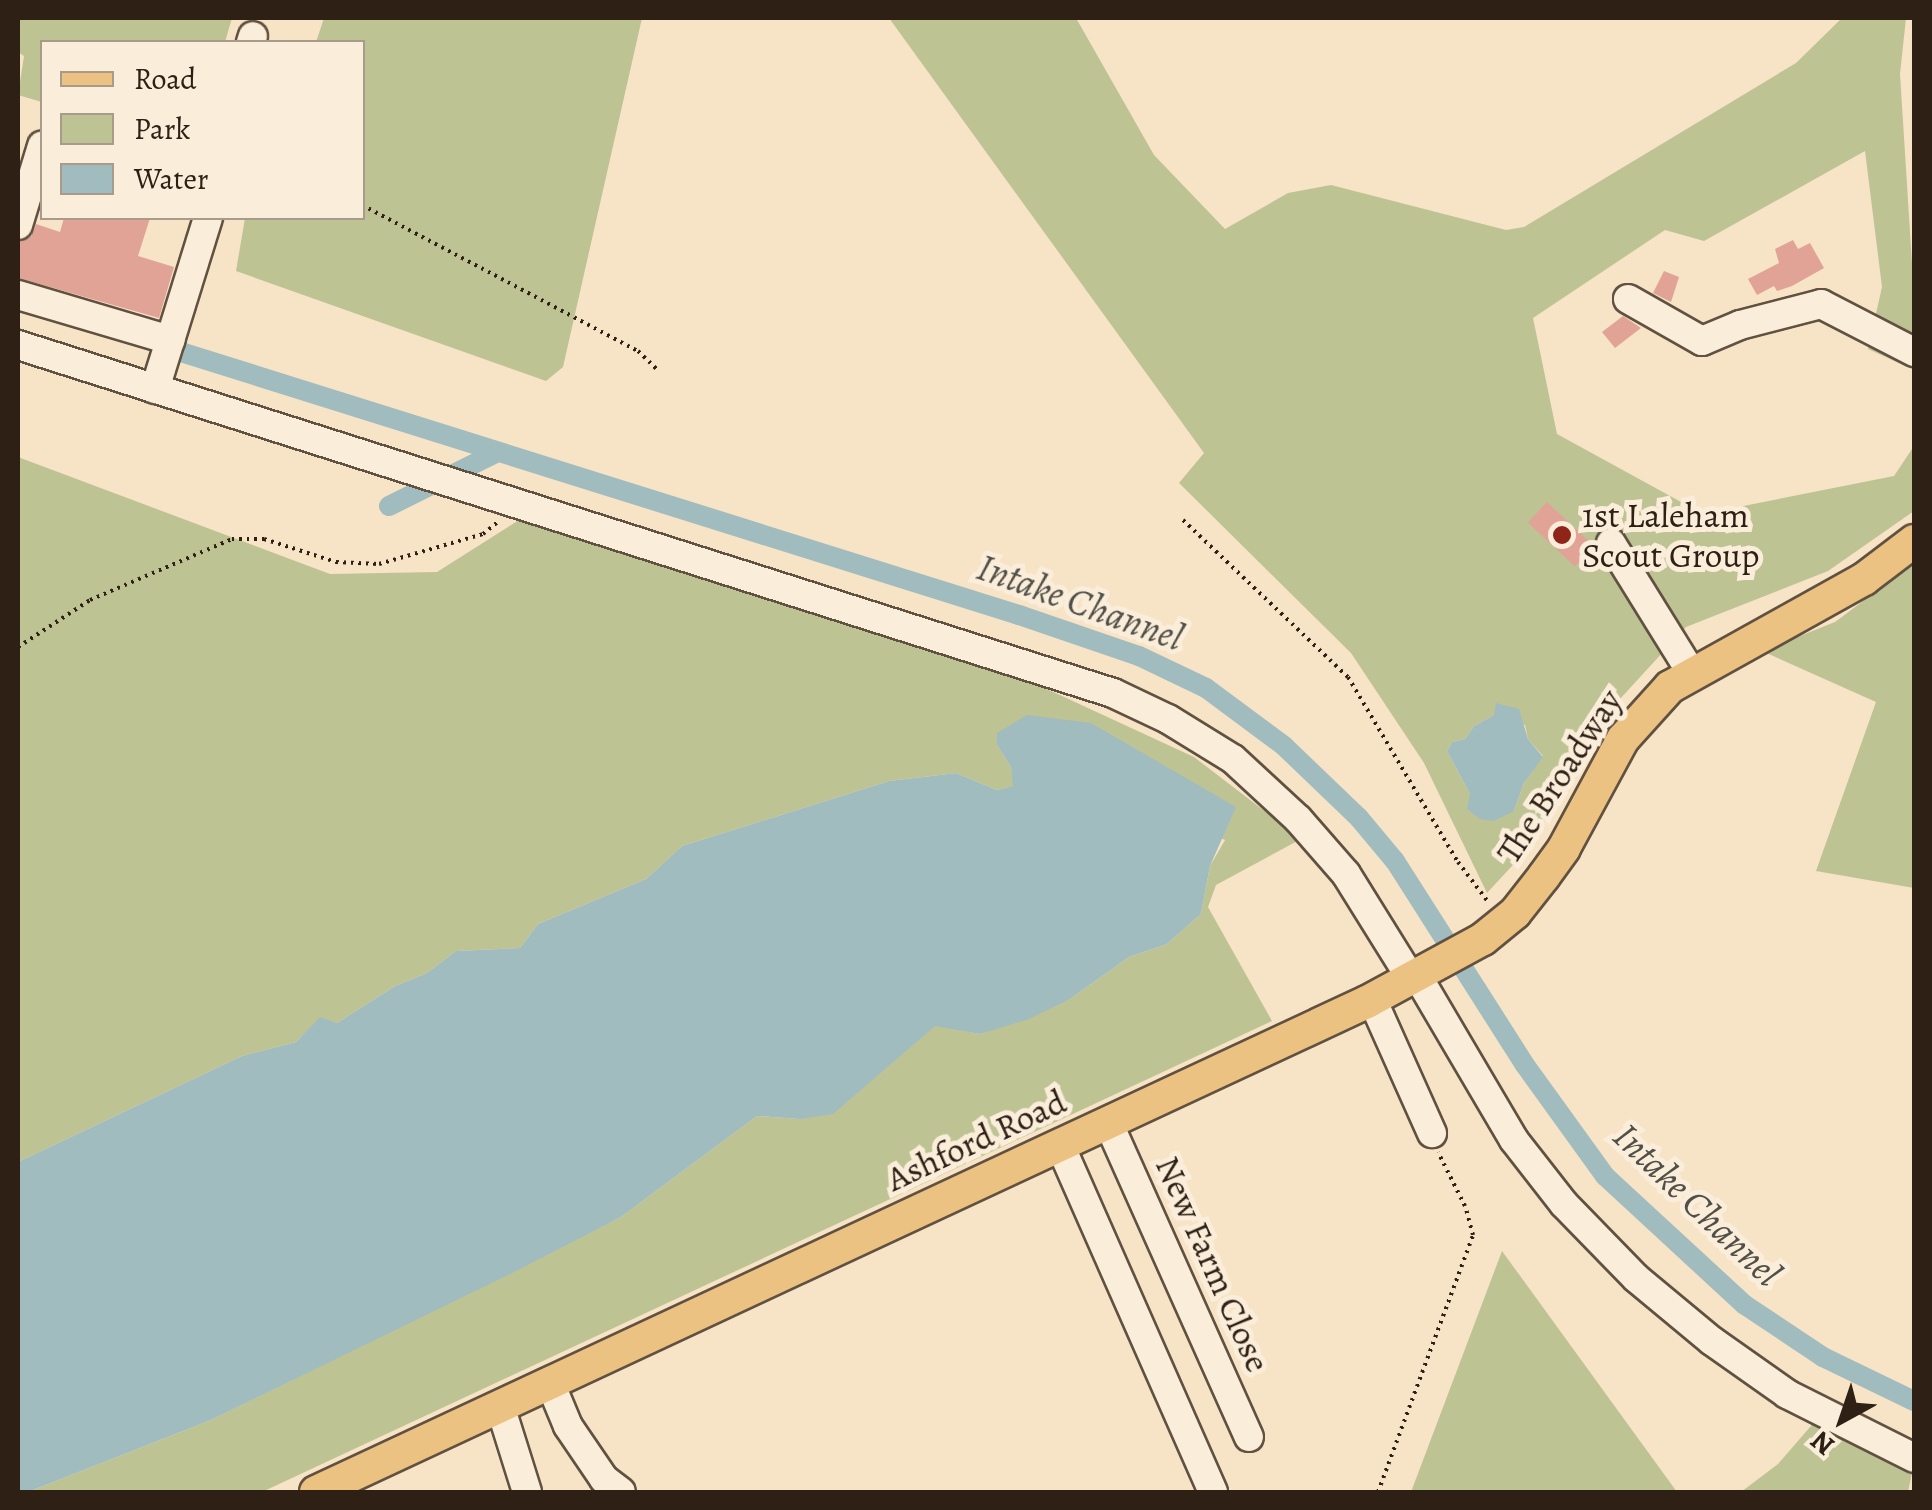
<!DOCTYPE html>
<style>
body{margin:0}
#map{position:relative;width:1932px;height:1510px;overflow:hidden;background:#f7e3c5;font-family:Alegreya,serif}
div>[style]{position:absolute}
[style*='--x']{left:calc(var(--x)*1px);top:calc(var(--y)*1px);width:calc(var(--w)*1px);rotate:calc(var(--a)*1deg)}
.green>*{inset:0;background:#bec394}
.water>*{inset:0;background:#a1bcbe}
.canal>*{height:20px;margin:-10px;padding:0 10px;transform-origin:10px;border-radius:10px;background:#a1bcbe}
.building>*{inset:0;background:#e1a396;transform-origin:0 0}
.path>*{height:4px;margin-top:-2px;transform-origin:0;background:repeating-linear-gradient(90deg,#2e2015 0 2.5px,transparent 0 7.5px)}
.roads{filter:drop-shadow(2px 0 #605141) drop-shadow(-2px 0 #605141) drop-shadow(0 2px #605141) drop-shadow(0 -2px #605141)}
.minor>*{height:28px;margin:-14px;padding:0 14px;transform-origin:14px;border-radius:14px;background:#faedd9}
.major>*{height:32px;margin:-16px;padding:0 16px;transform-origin:16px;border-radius:16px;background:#ecc282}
.dots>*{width:28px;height:28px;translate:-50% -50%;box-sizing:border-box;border:5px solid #faedd9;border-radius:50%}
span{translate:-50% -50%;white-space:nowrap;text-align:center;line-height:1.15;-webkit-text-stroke:10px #faedd9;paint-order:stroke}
.poi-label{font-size:35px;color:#2e2015}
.left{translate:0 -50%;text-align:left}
.street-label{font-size:35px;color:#2e2015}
.water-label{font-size:38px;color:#504f48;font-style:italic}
.frame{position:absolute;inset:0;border:20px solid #2e2015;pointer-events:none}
.legend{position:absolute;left:40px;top:40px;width:325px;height:180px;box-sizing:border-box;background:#faedd9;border:2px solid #a89b8b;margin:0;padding:12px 18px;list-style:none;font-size:30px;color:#2e2015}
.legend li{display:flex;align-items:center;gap:20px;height:50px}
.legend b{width:50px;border:2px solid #a89b8b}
.north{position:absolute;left:1792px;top:1370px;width:100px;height:100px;-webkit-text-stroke:8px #faedd9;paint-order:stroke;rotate:220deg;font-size:28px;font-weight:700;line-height:40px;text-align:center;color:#2e2015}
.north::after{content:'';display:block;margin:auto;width:35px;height:45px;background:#2e2015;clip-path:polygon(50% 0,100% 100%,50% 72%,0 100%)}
</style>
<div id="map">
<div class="green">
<div style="clip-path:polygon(18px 18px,232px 18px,225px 42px,42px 42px,42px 102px,18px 95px,24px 56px,18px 52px)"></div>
<div style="clip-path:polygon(324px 18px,642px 18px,563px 367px,546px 381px,236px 271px,245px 218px,362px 218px,362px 42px,316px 42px)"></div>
<div style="clip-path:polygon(evenodd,889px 18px,1076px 18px,1154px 155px,1225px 229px,1288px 193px,1331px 185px,1506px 230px,1524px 227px,1796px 63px,1842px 18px,1906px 18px,1900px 74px,1914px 295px,1914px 370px,1868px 349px,1882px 287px,1865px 151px,1704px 241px,1665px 230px,1533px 318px,1557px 434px,1703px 514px,1894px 476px,1914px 446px,1914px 511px,1828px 571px,1686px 627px,1586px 736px,1535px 841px,1487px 893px,1424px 763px,1351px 653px,1179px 483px,1204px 453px,889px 18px,1494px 715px,1525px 725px,1528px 739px,1543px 756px,1524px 783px,1514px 811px,1470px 794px,1447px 751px,1452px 742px,1465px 739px,1474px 726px,1494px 715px)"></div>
<div style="clip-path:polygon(18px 457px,330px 574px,437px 572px,519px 520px,1010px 672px,1194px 757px,1301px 839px,1216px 885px,1208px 907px,1272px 1021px,262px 1492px,28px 1492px,211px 1420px,621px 1217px,757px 1116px,799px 1119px,935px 1025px,980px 1034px,1070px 999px,1129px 957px,1167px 944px,1201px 914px,1210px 866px,1225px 840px,997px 745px,1011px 767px,1014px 786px,997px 790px,956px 773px,889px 781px,682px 846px,646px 879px,538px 924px,520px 948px,456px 951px,427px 973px,395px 986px,337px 1023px,320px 1018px,296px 1042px,242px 1056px,18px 1162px)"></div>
<div style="clip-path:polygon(1914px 563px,1914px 888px,1816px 871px,1876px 702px,1762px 651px,1835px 622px)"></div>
<div style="clip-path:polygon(1502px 1251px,1677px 1492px,1411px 1492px)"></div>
<div style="clip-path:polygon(1817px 1419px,1914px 1463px,1908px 1492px,1741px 1492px,1778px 1464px)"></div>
</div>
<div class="water">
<div style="clip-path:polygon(1496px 703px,1519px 709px,1528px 739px,1543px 757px,1524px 783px,1514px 811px,1494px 821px,1480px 819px,1467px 809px,1470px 794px,1447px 751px,1452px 742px,1465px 739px,1474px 726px,1494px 715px)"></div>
<div style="clip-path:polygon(1027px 715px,1091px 723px,1236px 807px,1210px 866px,1201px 914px,1167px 944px,1129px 957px,1070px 999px,1029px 1019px,980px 1034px,935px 1026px,833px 1114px,799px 1119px,757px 1116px,621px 1217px,514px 1272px,211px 1420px,28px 1492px,18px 1492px,18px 1162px,242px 1056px,296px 1042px,320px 1017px,337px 1023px,395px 986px,427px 973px,456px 951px,520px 948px,538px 924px,646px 879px,682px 846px,889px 781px,956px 773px,997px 790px,1013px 786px,1011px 767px,997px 745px,997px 733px)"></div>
</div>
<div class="canal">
<div style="--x:184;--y:353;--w:875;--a:17.42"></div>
<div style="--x:1019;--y:615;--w:127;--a:18.9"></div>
<div style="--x:1139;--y:656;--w:74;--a:25.5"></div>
<div style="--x:1206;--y:688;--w:97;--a:36.6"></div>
<div style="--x:1284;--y:746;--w:104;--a:43.8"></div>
<div style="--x:1359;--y:818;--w:56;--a:50.1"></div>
<div style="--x:1395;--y:861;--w:242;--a:57.5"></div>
<div style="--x:1525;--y:1065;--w:137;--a:54.2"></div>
<div style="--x:1605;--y:1176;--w:190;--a:42.7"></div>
<div style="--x:1745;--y:1305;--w:94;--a:33.7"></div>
<div style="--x:1823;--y:1357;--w:101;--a:25.8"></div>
<div style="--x:389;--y:506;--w:119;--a:-26.4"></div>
</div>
<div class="building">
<div style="clip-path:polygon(64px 218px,150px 218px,138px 256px,174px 267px,159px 318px,18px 278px,19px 242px,31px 237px,36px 224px,60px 232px)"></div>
<div style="clip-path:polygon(1793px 240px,1798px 249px,1810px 243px,1824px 268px,1792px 286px,1777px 291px,1774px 286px,1757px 295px,1748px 279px,1779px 263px,1775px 249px)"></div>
<div style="clip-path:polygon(1664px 271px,1679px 277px,1671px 302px,1653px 293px)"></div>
<div style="clip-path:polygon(1623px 316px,1641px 328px,1615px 348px,1602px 332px)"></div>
<div style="left:1547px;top:502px;width:64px;height:28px;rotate:43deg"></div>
</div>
<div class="path">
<div style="--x:362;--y:205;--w:312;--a:27.9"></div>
<div style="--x:638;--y:351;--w:28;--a:44"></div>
<div style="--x:1183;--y:520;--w:228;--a:43.6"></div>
<div style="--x:1348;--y:677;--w:215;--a:59.3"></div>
<div style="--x:1458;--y:862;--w:51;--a:52.9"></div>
<div style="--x:18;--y:647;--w:86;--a:-33.1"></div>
<div style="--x:90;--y:600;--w:155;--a:-23.2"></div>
<div style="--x:232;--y:539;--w:32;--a:0"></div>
<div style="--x:264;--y:539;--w:76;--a:17.7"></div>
<div style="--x:336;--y:562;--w:43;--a:2.7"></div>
<div style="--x:379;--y:564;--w:108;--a:-16.1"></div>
<div style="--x:483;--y:534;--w:21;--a:-39"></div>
<div style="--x:1378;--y:1492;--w:274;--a:-69.7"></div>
<div style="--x:1473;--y:1235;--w:30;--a:-105"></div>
<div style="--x:1465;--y:1206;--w:60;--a:-116.6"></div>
</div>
<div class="roads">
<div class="minor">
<div style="--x:251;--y:42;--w:6;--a:-72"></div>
<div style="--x:18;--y:225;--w:83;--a:-73.1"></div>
<div style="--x:18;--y:295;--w:159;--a:16.5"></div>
<div style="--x:1628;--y:299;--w:85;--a:29.6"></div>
<div style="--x:1702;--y:341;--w:41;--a:-22.8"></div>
<div style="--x:1740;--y:325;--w:84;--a:-14.5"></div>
<div style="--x:1821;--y:304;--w:105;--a:27.3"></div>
<div style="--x:18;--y:345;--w:1149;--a:17.63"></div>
<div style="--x:1113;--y:693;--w:61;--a:25.3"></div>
<div style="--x:1168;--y:719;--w:76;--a:31.6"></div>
<div style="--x:1233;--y:759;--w:88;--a:42.7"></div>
<div style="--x:1298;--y:819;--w:73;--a:48.9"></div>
<div style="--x:1346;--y:874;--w:125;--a:58.1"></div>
<div style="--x:155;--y:389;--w:179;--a:-72.8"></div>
<div style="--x:1611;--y:543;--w:152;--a:58.2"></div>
<div style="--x:1418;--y:977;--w:189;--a:59.5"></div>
<div style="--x:1514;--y:1140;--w:81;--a:52"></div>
<div style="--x:1564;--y:1204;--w:103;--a:45.8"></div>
<div style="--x:1636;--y:1278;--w:99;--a:39.7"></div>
<div style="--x:1712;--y:1341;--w:92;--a:35.2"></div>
<div style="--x:1787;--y:1394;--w:142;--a:26.7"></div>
<div style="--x:1372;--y:999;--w:147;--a:65.9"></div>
<div style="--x:1108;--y:1122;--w:345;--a:65.9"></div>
<div style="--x:1060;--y:1145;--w:379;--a:66.2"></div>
<div style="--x:551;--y:1385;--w:44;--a:67.5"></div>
<div style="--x:568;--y:1426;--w:64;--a:55.8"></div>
<div style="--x:604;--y:1479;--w:21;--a:37"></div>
<div style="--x:501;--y:1409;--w:87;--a:72.6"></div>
</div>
<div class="major">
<div style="--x:316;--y:1492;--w:1160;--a:-25"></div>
<div style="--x:1367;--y:1002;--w:132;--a:-28.5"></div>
<div style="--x:1483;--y:939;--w:41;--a:-39.1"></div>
<div style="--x:1515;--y:913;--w:47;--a:-51.9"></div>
<div style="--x:1544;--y:876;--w:34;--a:-54"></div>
<div style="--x:1564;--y:848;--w:124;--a:-61.6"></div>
<div style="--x:1623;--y:739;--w:70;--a:-47.9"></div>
<div style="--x:1670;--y:687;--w:222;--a:-29.1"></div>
<div style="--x:1864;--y:579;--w:63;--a:-37.2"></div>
</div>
</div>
<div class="dots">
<div style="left:1562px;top:535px;background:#8f2418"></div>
</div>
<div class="poi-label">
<span class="left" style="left:1582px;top:535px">1st Laleham<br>Scout Group</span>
</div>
<div class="street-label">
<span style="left:1559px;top:776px;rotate:-57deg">The Broadway</span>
<span style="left:976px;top:1140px;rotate:-25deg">Ashford Road</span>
<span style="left:1213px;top:1264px;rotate:66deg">New Farm Close</span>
</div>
<div class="water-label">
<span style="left:1080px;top:603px;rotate:20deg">Intake Channel</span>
<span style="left:1697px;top:1205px;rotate:44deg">Intake Channel</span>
</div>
<div class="frame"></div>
<ul class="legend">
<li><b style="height:12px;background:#ecc282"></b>Road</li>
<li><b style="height:28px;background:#bec394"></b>Park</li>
<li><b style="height:28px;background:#a1bcbe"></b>Water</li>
</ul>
<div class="north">N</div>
</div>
